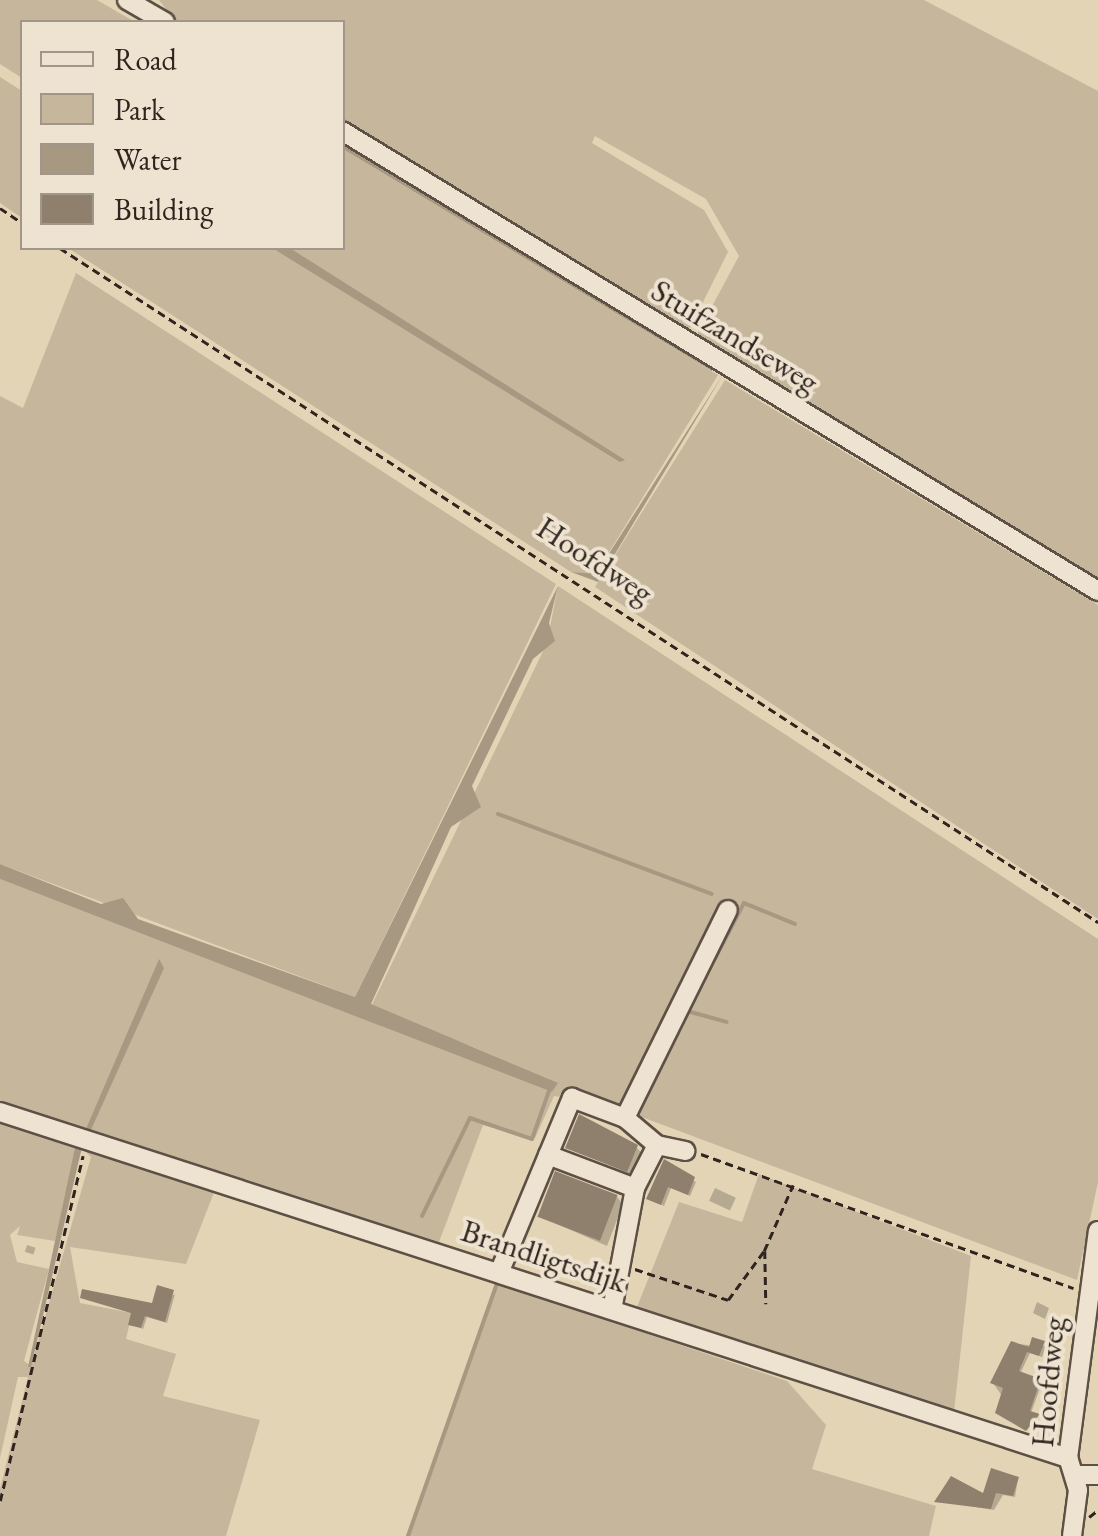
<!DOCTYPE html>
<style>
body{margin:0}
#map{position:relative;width:1098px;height:1536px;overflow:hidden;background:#e4d4b6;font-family:"EB Garamond",serif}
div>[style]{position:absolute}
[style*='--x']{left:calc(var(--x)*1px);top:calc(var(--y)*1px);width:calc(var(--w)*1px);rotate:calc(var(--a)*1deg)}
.green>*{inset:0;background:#c5b69c}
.water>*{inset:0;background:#a79882}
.shadow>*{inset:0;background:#0003;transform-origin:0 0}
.stream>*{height:4px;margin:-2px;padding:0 2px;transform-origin:2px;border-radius:2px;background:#a79882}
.building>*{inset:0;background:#8e806d;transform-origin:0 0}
.path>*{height:2.5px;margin-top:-1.25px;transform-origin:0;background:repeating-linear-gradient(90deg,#30241e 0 8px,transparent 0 13px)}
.roads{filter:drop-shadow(2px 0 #5d5044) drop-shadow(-2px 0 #5d5044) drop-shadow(0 2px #5d5044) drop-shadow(0 -2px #5d5044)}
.minor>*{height:18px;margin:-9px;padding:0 9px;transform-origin:9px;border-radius:9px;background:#ede3d0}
span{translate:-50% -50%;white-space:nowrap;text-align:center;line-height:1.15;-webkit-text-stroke:8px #ede3d0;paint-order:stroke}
.street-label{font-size:32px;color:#30241e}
.legend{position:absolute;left:20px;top:20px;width:325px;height:230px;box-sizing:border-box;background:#ede3d0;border:2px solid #a19789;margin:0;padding:12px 18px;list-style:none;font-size:30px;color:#30241e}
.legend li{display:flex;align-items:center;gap:20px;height:50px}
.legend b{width:50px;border:2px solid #a19789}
</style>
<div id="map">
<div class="green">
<div style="clip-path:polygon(0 0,97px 0,135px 22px,22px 22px,22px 78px,0 64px)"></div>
<div style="clip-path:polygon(159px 0,924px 0,1098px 91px,1098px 585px,695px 338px,739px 256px,706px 199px,595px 136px,592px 143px,704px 210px,728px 252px,687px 334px,343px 124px,342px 22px,176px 22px)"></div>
<div style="clip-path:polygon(0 77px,22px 91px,22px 218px,0 203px)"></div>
<div style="clip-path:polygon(343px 149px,718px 375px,595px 575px,571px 572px,68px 248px,272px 248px,624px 460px,290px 248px,342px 248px)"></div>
<div style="clip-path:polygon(76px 273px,556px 584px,355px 997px,0 864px,0 396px,23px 408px)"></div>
<div style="clip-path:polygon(725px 380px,1098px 605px,1098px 919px,595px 587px)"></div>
<div style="clip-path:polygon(evenodd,558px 586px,1098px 939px,1098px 1182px,1077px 1280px,607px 1104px,554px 1096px,535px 1138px,483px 1125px,439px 1242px,0 1104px,0 879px,365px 1019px,547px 643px,558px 586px,387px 1014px,476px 1048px,557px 1084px,552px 1092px,381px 1026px,387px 1014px)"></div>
<div style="clip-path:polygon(evenodd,0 1122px,215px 1190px,186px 1264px,70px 1247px,80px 1303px,132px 1313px,126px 1339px,176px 1354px,163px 1396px,260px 1420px,226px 1536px,0 1536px,0 1489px,28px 1377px,18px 1377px,0 1458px,0 1122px,82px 1148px,91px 1157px,31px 1366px,24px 1361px,49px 1269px,17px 1262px,10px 1235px,20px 1226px,17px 1235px,55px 1241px,82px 1148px)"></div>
<div style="clip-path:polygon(759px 1174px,971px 1256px,954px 1412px,637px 1307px,679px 1202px,742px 1222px)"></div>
<div style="clip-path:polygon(497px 1283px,787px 1381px,826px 1425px,812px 1469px,936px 1506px,929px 1536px,408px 1536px)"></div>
</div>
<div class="water">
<div style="clip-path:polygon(342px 140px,712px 366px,712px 371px,343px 149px)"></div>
<div style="clip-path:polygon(272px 248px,290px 248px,625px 460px,620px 462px)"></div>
<div style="clip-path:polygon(724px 373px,598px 582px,571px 572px,596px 574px)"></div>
<div style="clip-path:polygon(558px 586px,549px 623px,555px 641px,533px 659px,472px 786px,481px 807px,451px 827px,371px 1004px,558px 1083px,552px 1092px,0 879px,0 864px,101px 904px,123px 898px,138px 919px,355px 997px)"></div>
<div style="clip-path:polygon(159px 959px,164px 968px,90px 1132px,86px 1129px)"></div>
<div style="clip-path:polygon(82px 1147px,31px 1367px,28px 1367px,75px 1148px)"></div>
</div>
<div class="shadow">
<div style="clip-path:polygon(568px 1147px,636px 1147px,643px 1154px,634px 1176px)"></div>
<div style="clip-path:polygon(665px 1163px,696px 1182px,690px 1196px,671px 1188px,664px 1206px,649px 1199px)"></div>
<div style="left:715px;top:1188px;width:23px;height:14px;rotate:25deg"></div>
<div style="clip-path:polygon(617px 1197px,623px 1204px,607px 1246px,539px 1216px)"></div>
<div style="left:27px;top:1245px;width:9px;height:7px;rotate:18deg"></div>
<div style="clip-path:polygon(175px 1294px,167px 1323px,147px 1317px,143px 1329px,131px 1324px,134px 1314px,82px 1297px,154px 1306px)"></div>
<div style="clip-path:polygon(1037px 1302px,1049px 1308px,1045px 1319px,1033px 1313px)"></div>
<div style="clip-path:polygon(1012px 1344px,1046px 1346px,1042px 1357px,1030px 1353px,1020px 1374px,1042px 1383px,1025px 1429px,993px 1383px)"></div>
<div style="clip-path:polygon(1018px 1479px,1015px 1497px,1003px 1495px,994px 1510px,937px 1501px,984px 1497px)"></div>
</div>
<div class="stream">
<div style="--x:498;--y:814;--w:228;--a:20.5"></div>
<div style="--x:699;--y:989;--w:97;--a:-62.4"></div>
<div style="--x:744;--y:903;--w:55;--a:22.4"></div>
<div style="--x:687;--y:1011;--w:41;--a:15.4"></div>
<div style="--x:422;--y:1216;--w:109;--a:-63.9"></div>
<div style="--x:470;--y:1118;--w:65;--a:18.7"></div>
<div style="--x:532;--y:1139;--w:51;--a:-70.5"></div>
<div style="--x:408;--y:1536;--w:268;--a:-70.6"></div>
</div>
<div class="building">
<div style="clip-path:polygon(579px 1114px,638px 1145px,627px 1172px,565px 1148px)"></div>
<div style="clip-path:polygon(664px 1159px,695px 1177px,688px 1195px,668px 1187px,661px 1205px,646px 1199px)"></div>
<div style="left:555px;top:1171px;width:67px;height:49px;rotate:21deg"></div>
<div style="clip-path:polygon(157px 1285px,174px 1290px,165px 1322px,145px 1316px,141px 1328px,128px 1325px,131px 1313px,80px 1298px,82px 1289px,152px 1303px)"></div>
<div style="clip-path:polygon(1032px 1337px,1045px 1341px,1039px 1356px,1027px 1352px,1019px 1371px,1041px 1379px,1030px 1411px,1040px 1414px,1026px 1431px,995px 1413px,1003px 1388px,990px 1383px,1011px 1341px,1029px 1347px)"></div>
<div style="clip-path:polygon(991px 1468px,1019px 1477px,1013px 1496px,996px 1493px,991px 1509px,934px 1502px,951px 1476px,983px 1493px)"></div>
</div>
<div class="path">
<div style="--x:0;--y:208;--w:27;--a:34"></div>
<div style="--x:60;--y:248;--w:1238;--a:33"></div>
<div style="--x:701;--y:1154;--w:396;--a:19.8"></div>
<div style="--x:765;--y:1251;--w:53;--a:88.9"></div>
<div style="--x:635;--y:1269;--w:98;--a:18.4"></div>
<div style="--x:728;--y:1300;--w:61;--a:-53.7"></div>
<div style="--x:764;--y:1251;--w:72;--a:-66.3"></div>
<div style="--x:0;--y:1501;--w:355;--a:-76.5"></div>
<div style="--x:1089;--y:1517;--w:11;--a:-38"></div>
</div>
<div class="roads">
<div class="minor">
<div style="--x:127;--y:0;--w:44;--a:30.1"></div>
<div style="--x:342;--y:131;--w:885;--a:31.32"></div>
<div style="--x:0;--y:1112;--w:1123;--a:17.95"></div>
<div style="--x:625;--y:1118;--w:42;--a:40.2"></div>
<div style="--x:548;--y:1155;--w:93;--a:20.8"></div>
<div style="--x:635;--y:1188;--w:48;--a:-62.9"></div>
<div style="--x:657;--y:1145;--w:29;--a:12"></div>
<div style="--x:499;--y:1273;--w:190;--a:-67.4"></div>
<div style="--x:572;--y:1098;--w:57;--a:20.7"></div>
<div style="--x:625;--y:1118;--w:232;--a:-63.7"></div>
<div style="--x:612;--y:1310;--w:124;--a:-79.3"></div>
<div style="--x:1075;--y:1475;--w:23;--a:0"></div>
<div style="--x:1072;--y:1536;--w:46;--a:-82.6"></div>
<div style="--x:1078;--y:1490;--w:34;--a:-107"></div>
<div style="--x:1068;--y:1458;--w:229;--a:-82.5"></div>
</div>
</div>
<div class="street-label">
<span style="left:735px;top:336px;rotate:31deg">Stuifzandseweg</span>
<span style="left:595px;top:560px;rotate:33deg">Hoofdweg</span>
<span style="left:544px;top:1256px;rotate:18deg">Brandligtsdijk</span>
<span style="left:1048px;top:1382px;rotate:-85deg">Hoofdweg</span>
</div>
<ul class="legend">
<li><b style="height:12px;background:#ede3d0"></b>Road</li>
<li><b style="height:28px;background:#c5b69c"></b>Park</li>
<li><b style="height:28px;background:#a79882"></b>Water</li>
<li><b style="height:28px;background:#8e806d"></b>Building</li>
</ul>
</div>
